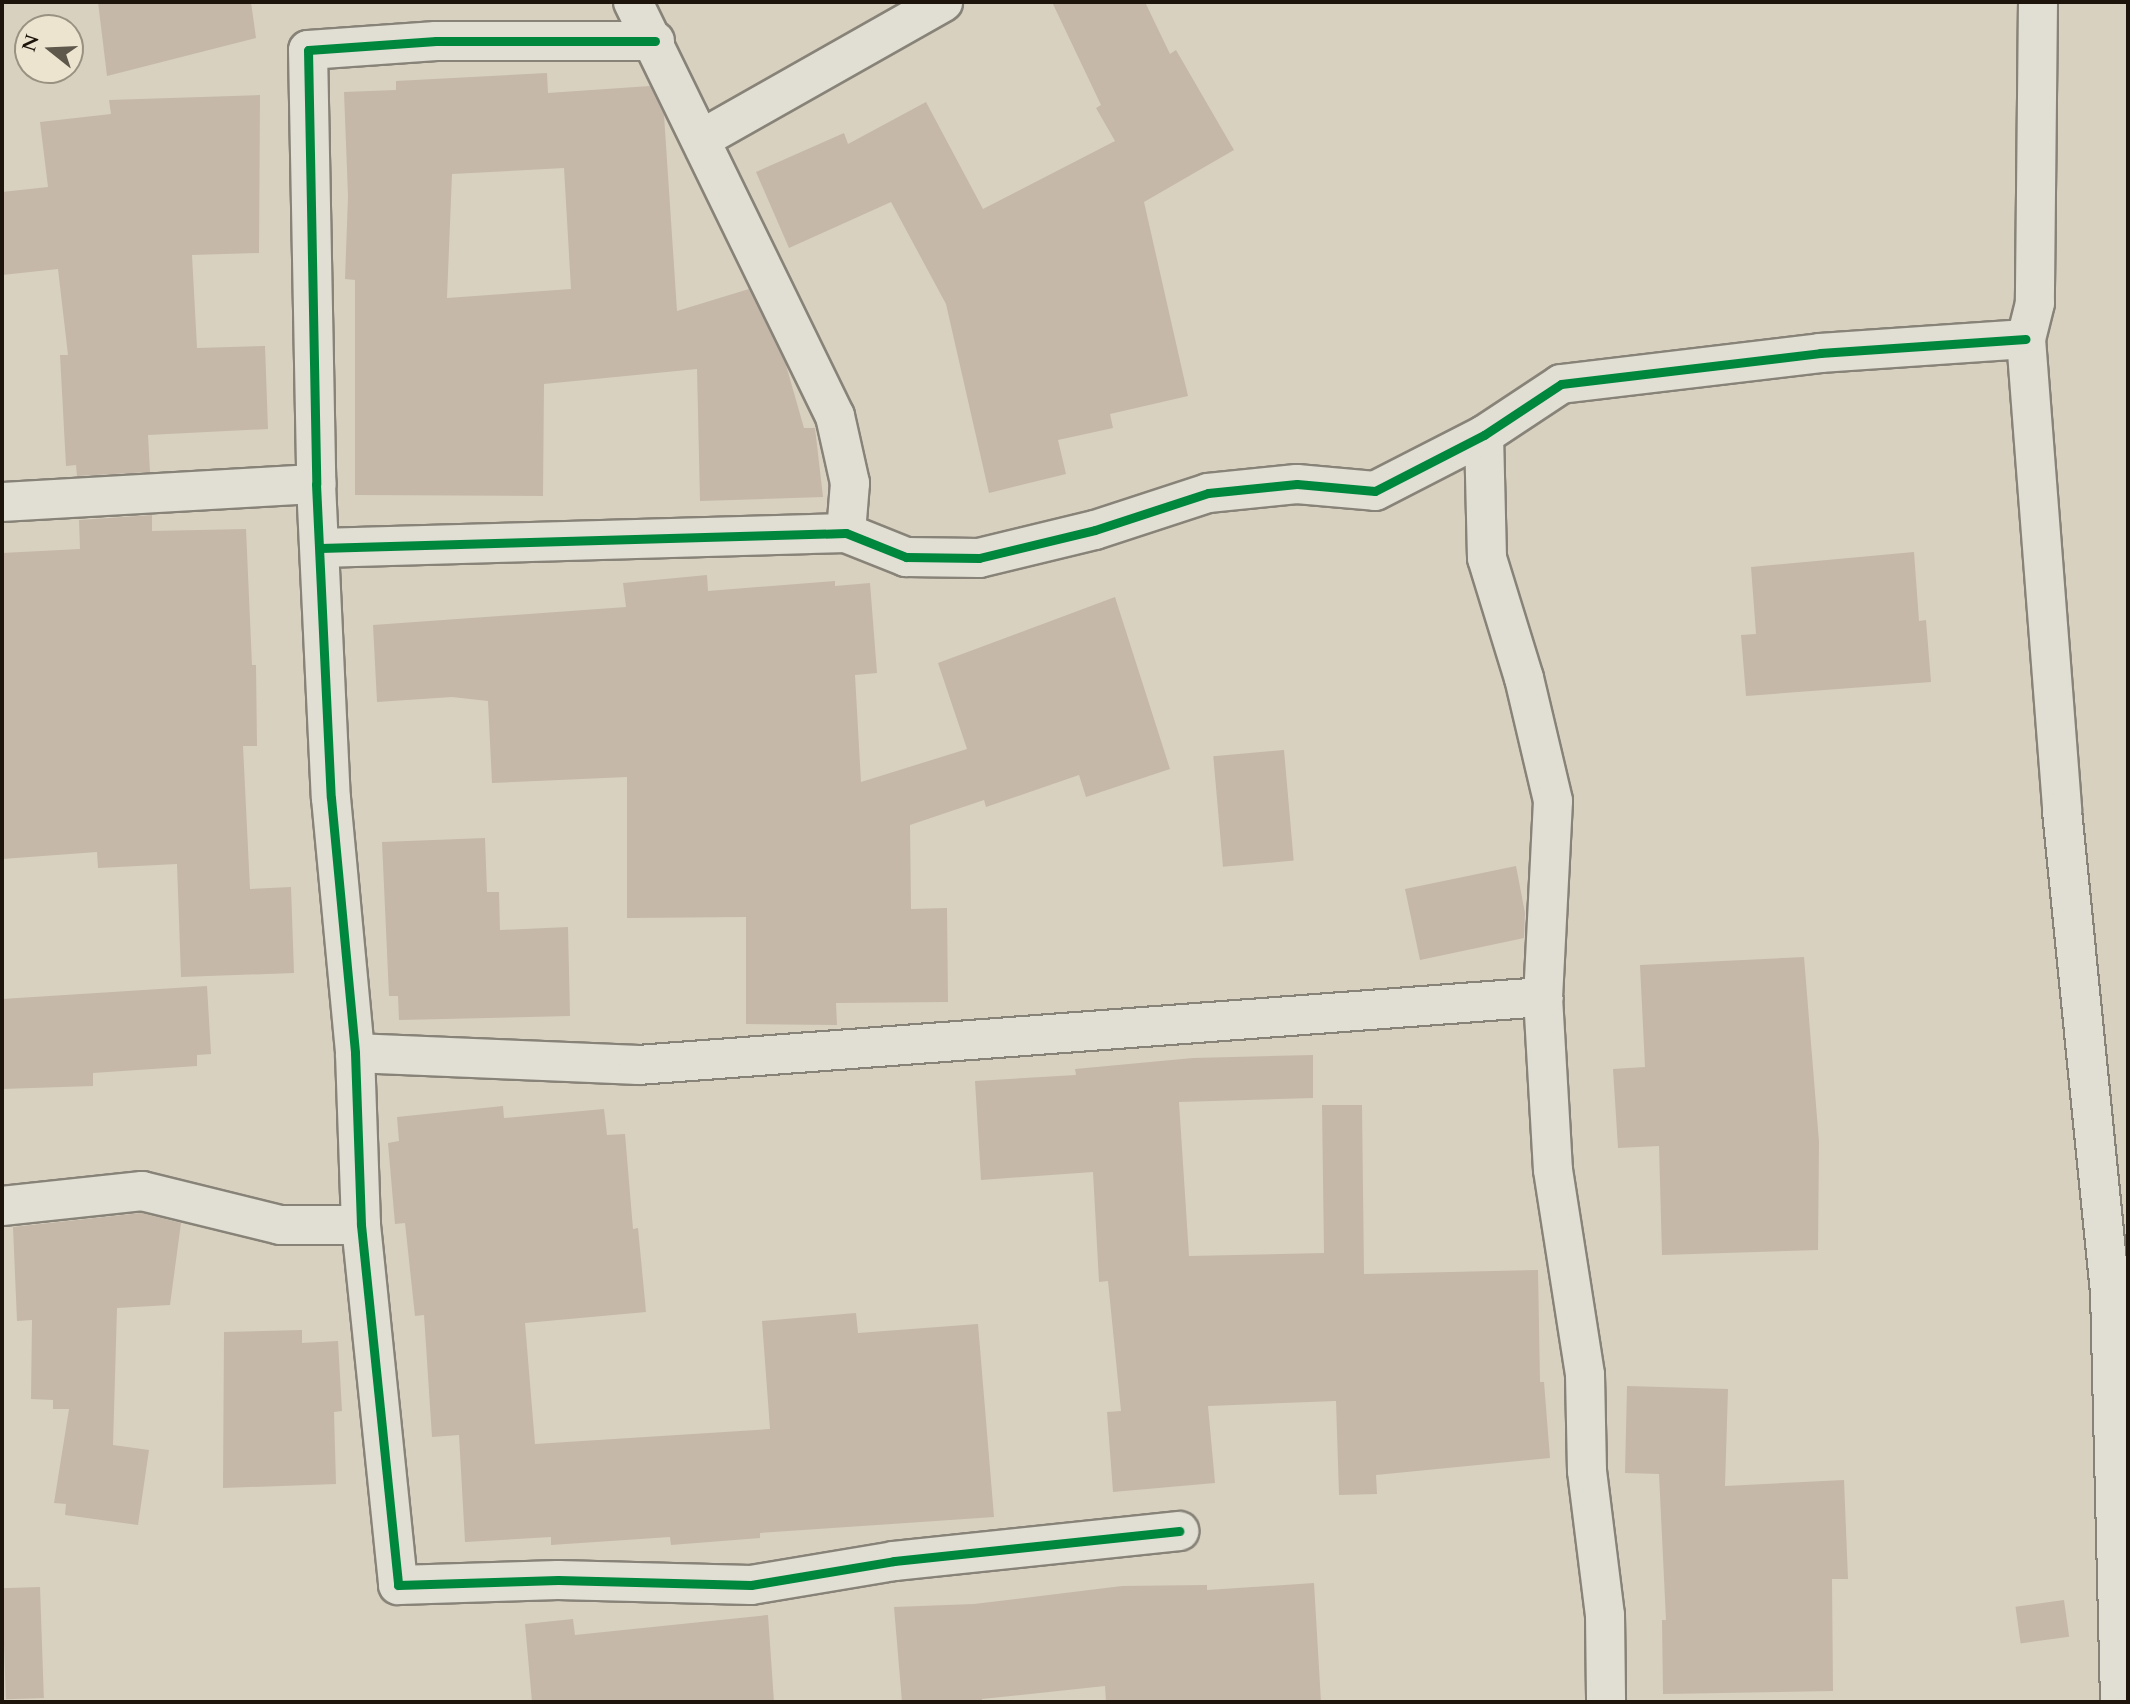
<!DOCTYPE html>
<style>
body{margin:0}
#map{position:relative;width:2130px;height:1704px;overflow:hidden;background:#d8d1c0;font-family:Cardo,serif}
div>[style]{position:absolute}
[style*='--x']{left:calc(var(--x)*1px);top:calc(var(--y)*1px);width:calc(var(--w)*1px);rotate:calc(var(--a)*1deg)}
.building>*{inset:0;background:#c5b8a9;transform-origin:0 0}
.roads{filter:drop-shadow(2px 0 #888378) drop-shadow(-2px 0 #888378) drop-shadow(0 2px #888378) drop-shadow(0 -2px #888378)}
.minor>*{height:38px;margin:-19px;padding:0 19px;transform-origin:19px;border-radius:19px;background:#e1ded4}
.cycleway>*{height:9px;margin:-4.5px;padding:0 4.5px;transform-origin:4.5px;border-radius:4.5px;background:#00873e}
span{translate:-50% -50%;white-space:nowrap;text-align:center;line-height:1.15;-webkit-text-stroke:7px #ece4cf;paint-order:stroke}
.frame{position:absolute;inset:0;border:4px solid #1d150c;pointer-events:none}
.north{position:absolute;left:14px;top:14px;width:70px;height:70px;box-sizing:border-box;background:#ece4cf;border:2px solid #999181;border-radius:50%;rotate:288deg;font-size:19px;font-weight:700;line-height:28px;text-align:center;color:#1d150c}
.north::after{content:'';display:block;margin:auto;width:24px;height:32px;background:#5e574b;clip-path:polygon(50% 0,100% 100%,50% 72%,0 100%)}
</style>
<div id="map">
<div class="building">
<div style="clip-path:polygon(98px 2px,251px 2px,256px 38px,107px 76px)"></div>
<div style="clip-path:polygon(1052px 2px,1145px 2px,1170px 54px,1176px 50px,1234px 150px,1144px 202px,1188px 396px,1110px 414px,1113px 428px,1058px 440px,1066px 474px,989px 493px,946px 304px,891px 202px,789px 248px,756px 172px,844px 133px,848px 144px,926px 102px,983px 209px,1115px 141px,1096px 108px,1101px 105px)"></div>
<div style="clip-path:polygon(evenodd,547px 73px,548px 93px,650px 86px,664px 115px,677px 311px,749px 289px,786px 365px,804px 428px,815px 428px,823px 497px,700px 501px,697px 369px,544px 384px,543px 496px,355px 495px,355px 280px,345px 279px,348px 196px,344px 92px,396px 90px,396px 81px,547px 73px,564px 168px,571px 289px,447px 298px,452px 174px,564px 168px)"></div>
<div style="clip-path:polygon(260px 95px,259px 253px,192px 255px,197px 348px,265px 346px,268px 429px,148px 435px,150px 472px,77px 476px,76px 465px,66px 466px,60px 355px,68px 355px,58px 269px,2px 275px,2px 192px,48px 187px,40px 122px,111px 114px,109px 100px)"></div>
<div style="clip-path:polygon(152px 515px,152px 531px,246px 529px,252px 665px,256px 665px,257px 746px,243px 746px,250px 889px,291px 887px,294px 973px,181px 977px,177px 864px,98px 868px,97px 852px,2px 859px,2px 553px,80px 549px,79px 520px)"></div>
<div style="clip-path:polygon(1914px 552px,1919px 621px,1926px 620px,1931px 682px,1746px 696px,1741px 635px,1756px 634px,1751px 567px)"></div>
<div style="clip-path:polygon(707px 575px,708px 591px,835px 581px,835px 586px,870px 583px,877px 673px,855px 675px,861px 782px,967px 749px,938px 663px,1115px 597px,1170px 769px,1086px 797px,1079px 775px,986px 807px,984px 800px,910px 825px,911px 909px,947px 908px,948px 1002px,836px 1003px,837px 1025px,746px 1024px,746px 917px,627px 918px,627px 777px,492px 783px,488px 701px,452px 697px,377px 702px,373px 625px,626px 607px,623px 583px)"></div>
<div style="left:1284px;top:750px;width:111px;height:71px;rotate:85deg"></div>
<div style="clip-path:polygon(485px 838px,487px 892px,499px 892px,500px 930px,568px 927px,570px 1016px,399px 1020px,398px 996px,389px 996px,382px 842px)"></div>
<div style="clip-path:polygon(1516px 866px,1525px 913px,1524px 938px,1420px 960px,1405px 889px)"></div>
<div style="clip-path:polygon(1804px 957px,1819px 1142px,1818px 1250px,1662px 1255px,1659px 1146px,1618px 1148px,1613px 1069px,1645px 1067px,1640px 965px)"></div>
<div style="clip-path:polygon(207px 986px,211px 1054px,197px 1055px,197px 1066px,93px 1073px,93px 1086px,2px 1089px,2px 999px)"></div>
<div style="clip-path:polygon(1313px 1055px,1313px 1098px,1179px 1102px,1189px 1256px,1324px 1253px,1322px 1105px,1362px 1105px,1364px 1274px,1538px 1270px,1540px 1382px,1544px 1382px,1550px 1458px,1376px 1475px,1377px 1494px,1339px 1495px,1336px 1401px,1208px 1406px,1215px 1483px,1113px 1492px,1107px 1412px,1121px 1411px,1108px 1281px,1099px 1282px,1093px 1172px,981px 1180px,975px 1081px,1076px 1075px,1075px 1069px,1193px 1058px)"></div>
<div style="clip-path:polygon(503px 1106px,504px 1118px,604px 1109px,607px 1135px,625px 1134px,633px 1229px,638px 1228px,646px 1312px,525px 1323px,535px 1444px,770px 1429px,762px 1321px,856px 1313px,858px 1333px,978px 1324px,994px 1517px,760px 1533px,760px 1538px,671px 1545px,670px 1537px,551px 1545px,551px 1537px,465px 1542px,459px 1435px,432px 1437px,424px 1315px,415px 1316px,405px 1223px,395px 1224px,388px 1143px,399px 1141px,397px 1117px)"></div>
<div style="clip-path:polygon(141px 1213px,181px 1223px,170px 1305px,117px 1308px,113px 1445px,149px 1450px,138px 1525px,65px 1515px,66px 1504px,54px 1503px,69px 1409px,53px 1409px,53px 1400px,31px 1399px,32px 1320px,17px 1321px,13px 1227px)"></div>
<div style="clip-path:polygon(302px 1330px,302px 1343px,338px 1341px,342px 1411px,334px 1412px,336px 1484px,223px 1488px,224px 1332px)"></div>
<div style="clip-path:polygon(1627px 1386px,1728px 1389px,1725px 1486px,1844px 1480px,1848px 1579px,1832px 1579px,1833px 1691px,1663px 1694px,1662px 1620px,1666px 1620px,1659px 1474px,1625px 1473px)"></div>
<div style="clip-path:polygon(1314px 1583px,1321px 1702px,1106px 1702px,1105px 1686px,982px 1699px,982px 1702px,902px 1702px,894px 1607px,974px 1604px,1122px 1586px,1207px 1585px,1207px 1590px)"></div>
<div style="left:40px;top:1587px;width:111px;height:38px;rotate:88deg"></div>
<div style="left:2064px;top:1600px;width:37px;height:49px;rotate:82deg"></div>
<div style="clip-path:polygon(768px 1615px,774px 1702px,532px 1702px,525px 1624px,573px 1619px,575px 1635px)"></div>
</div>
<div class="roads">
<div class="minor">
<div style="--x:633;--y:2;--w:461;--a:64"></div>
<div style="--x:835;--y:416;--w:69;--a:77.4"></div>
<div style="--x:850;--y:483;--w:50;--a:94.6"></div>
<div style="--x:2038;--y:2;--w:301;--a:90.6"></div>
<div style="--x:2035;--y:303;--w:37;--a:104"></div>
<div style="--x:2026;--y:339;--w:473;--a:85.6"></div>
<div style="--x:2062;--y:811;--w:482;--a:84.3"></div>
<div style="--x:2110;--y:1291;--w:411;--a:88.6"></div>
<div style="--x:655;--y:41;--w:219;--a:180"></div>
<div style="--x:436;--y:41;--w:128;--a:176"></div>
<div style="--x:308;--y:50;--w:434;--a:88.9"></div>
<div style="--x:316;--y:484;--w:314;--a:87.3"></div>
<div style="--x:331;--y:798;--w:256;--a:84.6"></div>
<div style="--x:355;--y:1053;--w:172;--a:88"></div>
<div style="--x:361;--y:1225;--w:362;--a:84.1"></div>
<div style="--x:398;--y:1585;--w:160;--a:-1.8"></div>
<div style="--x:558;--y:1580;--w:193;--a:1.5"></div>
<div style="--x:751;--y:1585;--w:145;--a:-9.5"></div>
<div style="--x:894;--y:1561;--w:287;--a:-6"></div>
<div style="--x:703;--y:138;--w:276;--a:-29.5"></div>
<div style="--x:1484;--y:435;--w:123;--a:88.6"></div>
<div style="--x:1487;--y:558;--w:126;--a:72.9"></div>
<div style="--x:1524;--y:678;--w:126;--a:76.7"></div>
<div style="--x:1553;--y:801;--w:196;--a:92.9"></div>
<div style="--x:1543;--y:997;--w:173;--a:86.7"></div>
<div style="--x:1553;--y:1170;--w:207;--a:81.1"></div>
<div style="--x:1585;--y:1375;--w:96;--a:88.8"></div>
<div style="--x:1587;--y:1471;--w:145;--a:82.9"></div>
<div style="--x:1605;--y:1615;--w:87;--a:89.3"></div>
<div style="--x:2;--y:502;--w:315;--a:-3.3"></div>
<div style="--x:320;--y:548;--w:526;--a:-1.63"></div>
<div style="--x:846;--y:533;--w:65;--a:21.8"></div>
<div style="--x:906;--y:557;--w:73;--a:0.8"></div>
<div style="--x:979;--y:558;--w:119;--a:-13.6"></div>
<div style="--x:1095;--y:530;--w:119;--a:-18.1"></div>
<div style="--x:1208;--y:493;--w:89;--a:-5.8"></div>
<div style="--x:1297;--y:484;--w:78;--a:5.1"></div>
<div style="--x:1375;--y:491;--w:123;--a:-27.2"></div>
<div style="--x:1484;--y:435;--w:92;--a:-33.5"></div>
<div style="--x:1561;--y:384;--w:261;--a:-6.8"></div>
<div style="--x:1820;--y:353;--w:206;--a:-3.9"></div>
<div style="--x:355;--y:1053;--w:283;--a:2.4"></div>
<div style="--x:638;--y:1065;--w:908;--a:-4.3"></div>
<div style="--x:2;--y:1206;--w:141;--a:-6.1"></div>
<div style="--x:142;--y:1191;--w:142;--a:13.8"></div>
<div style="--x:280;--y:1225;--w:81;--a:0"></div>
</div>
</div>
<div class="cycleway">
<div style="--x:655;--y:41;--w:219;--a:180"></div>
<div style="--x:436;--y:41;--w:128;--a:176"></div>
<div style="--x:308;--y:50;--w:434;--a:88.9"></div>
<div style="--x:316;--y:484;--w:314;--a:87.3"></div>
<div style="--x:331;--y:798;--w:256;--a:84.6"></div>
<div style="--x:355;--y:1053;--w:172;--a:88"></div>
<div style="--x:361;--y:1225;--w:362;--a:84.1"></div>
<div style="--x:398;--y:1585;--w:160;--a:-1.8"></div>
<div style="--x:558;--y:1580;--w:193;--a:1.5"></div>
<div style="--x:751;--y:1585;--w:145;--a:-9.5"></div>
<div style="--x:894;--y:1561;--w:287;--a:-6"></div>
<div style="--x:320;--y:548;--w:526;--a:-1.63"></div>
<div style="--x:846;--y:533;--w:65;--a:21.8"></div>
<div style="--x:906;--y:557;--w:73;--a:0.8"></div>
<div style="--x:979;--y:558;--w:119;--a:-13.6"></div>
<div style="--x:1095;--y:530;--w:119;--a:-18.1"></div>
<div style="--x:1208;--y:493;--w:89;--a:-5.8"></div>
<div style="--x:1297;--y:484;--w:78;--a:5.1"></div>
<div style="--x:1375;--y:491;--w:123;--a:-27.2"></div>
<div style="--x:1484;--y:435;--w:92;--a:-33.5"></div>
<div style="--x:1561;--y:384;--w:261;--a:-6.8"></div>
<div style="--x:1820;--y:353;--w:206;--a:-3.9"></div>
</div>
<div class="frame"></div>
<div class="north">N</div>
</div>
